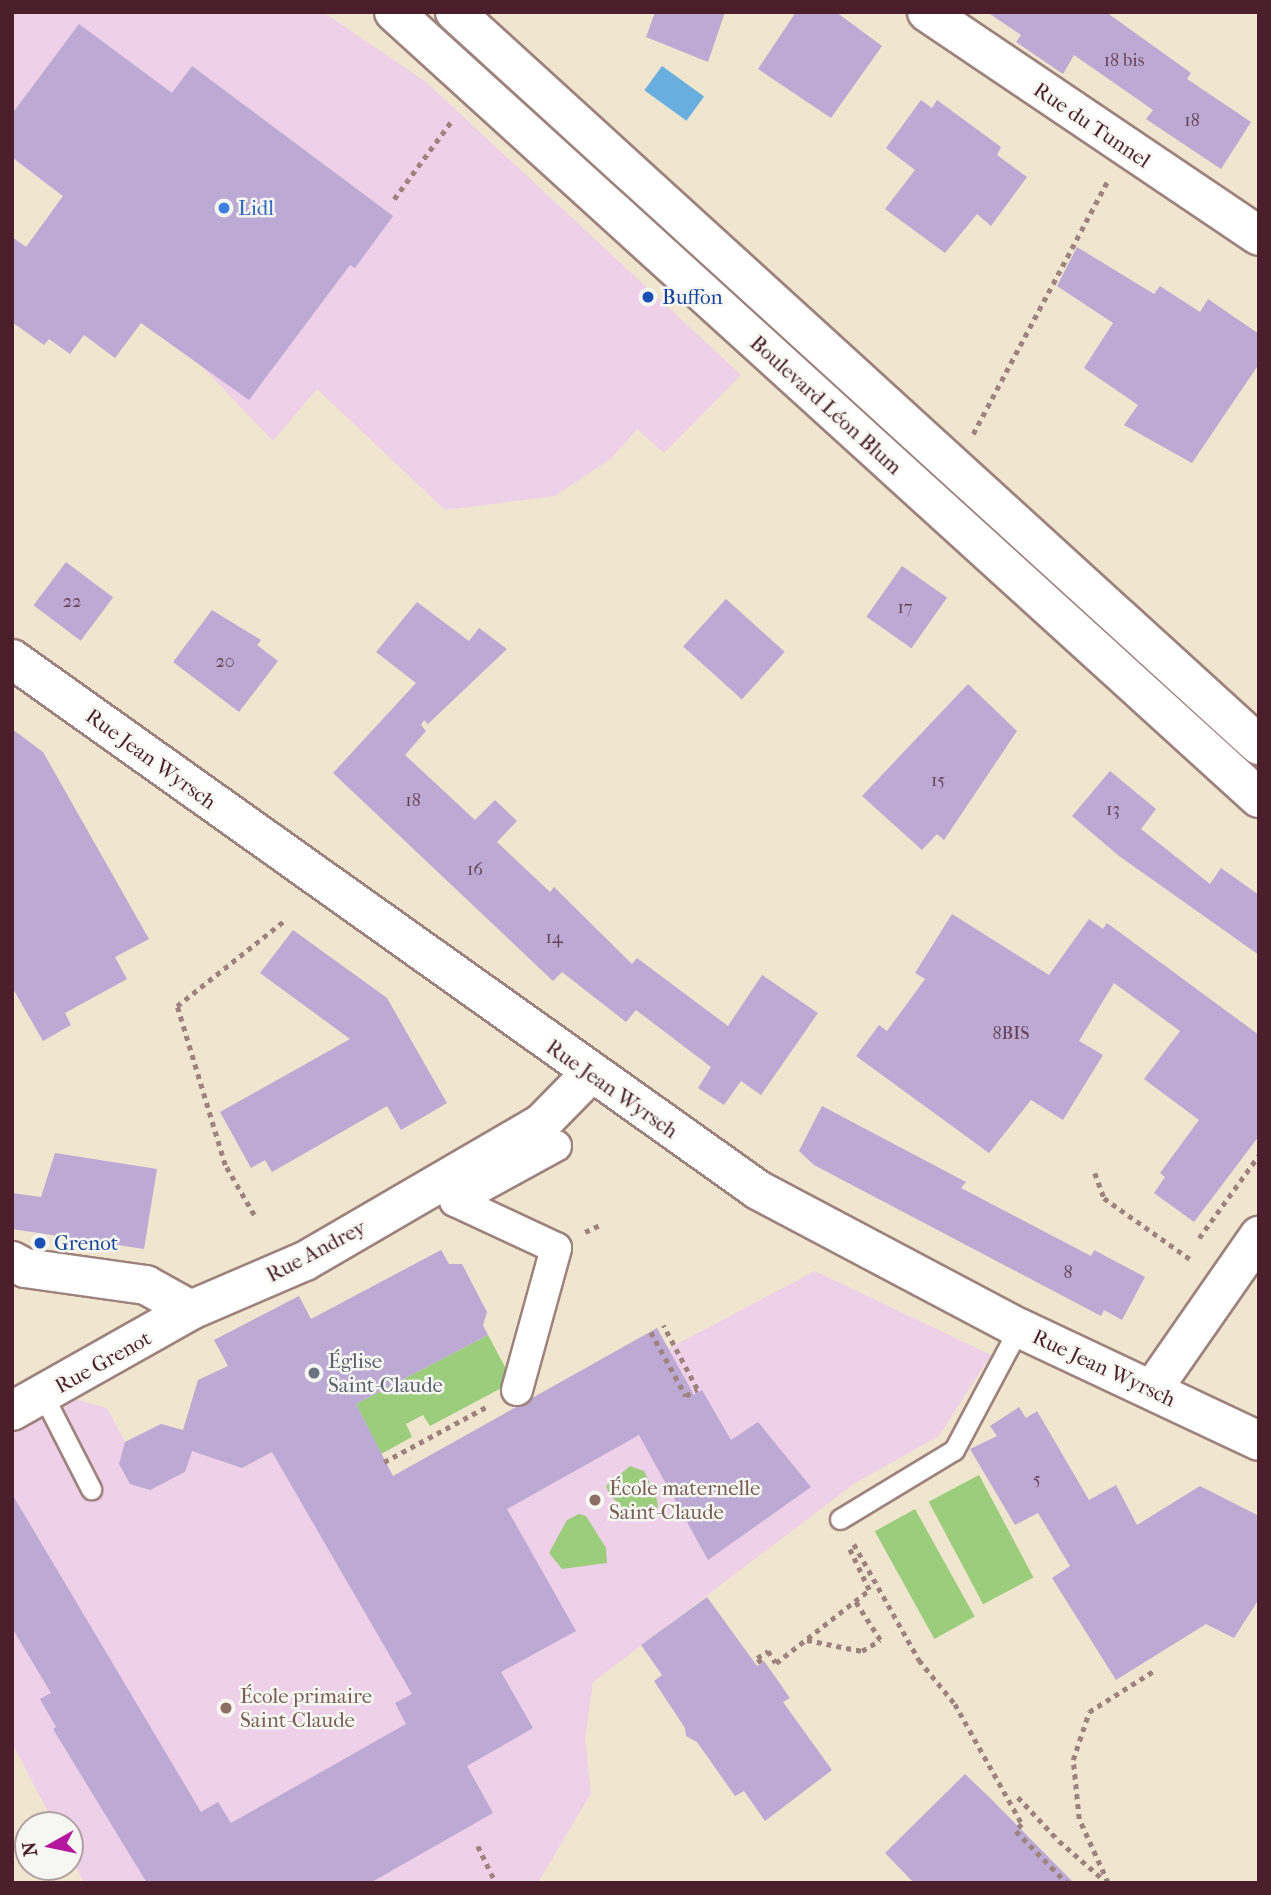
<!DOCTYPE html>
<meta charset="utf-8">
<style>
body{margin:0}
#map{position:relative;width:1271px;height:1895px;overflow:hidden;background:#f0e6cf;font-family:"IM FELL French Canon",serif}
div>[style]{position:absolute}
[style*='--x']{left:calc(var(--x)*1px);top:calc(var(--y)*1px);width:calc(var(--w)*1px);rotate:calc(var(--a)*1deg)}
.built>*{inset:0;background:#eed0e8}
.green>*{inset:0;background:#9ccd7d;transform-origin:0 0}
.water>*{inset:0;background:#68afdf;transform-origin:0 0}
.building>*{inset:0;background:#bca9d4;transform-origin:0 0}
.path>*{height:4.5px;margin-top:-2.25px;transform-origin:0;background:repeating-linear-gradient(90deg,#9d827d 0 5px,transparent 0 10px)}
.roads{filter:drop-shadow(2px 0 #9d827d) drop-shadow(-2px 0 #9d827d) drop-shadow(0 2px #9d827d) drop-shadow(0 -2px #9d827d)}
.service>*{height:19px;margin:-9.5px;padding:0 9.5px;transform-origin:9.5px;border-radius:9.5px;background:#fff}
.pedestrian>*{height:30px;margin:-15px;padding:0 15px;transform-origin:15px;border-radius:15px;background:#fff}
.minor>*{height:38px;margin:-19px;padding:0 19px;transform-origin:19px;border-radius:19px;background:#fff}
.primary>*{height:38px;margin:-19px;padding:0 19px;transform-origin:19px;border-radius:19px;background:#fff}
.dots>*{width:19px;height:19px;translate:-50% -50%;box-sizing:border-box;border:4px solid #f6f6f2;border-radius:50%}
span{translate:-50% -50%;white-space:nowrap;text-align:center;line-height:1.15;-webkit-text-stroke:5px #f6f6f2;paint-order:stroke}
.number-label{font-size:18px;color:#664255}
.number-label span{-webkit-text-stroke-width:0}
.street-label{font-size:21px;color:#4a1f2b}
.shop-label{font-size:21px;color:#366cbe}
.left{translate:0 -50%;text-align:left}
.transit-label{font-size:21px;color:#164399}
.worship-label{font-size:21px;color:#5b616d}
.education-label{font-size:21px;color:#785e54}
.frame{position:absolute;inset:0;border:14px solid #4a1f2b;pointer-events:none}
.north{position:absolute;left:14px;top:1811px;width:70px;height:70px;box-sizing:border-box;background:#f6f6f2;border:2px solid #b1a0a2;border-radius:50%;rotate:261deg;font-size:19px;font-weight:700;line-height:28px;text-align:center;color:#4a1f2b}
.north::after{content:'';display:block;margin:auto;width:24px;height:32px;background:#b5179e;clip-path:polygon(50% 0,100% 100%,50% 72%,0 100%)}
</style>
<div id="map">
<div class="built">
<div style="clip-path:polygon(12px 12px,323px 12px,426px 82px,741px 375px,664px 453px,637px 429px,612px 458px,555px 496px,445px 510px,317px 389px,273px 441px,190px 354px,173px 279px,12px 158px)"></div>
<div style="clip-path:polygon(815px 1271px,991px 1355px,939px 1436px,855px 1483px,593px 1682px,585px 1738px,591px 1793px,538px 1883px,84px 1883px,70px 1855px,70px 1825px,55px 1825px,12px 1743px,12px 1433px,74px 1399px,107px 1408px,125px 1442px,119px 1464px,131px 1484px,149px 1490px,185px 1472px,188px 1448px,242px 1468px,272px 1452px,286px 1475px,371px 1431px,391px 1478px,658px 1354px)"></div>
</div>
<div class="green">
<div style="clip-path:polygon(488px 1335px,513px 1382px,430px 1426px,423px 1415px,406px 1424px,412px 1437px,381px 1454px,356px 1404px)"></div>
<div style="clip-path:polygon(630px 1466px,644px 1471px,656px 1496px,658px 1506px,647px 1521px,633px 1518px,610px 1495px,606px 1486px)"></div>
<div style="left:979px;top:1475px;width:116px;height:57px;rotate:62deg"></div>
<div style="left:915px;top:1509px;width:123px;height:46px;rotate:61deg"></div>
<div style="clip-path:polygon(579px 1514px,586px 1516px,606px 1548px,607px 1563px,562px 1569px,549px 1553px,567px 1520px)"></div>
</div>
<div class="water">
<div style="left:662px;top:66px;width:52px;height:30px;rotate:36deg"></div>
</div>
<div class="building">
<div style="clip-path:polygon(655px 12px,725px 12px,708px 62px,646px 37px)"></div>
<div style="clip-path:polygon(796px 12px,836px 12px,882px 46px,831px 118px,758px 69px)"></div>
<div style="clip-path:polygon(987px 12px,1106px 12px,1191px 73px,1187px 79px,1251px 122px,1221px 169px,1146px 119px,1153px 110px,1074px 55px,1063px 74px,1016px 42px,1021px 35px)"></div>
<div style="clip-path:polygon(79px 24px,172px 93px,192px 66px,393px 216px,355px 268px,350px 265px,249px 400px,141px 323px,115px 358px,84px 335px,70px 354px,49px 339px,44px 345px,12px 322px,12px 237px,26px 247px,63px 196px,12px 157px,12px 114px)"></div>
<div style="clip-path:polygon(921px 100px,932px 108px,937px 100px,1001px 147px,997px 155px,1027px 177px,991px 226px,977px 214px,945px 253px,885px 209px,915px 170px,886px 148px)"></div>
<div style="clip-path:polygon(1077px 247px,1154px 294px,1160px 286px,1200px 312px,1208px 299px,1259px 334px,1259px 364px,1192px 463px,1124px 425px,1138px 405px,1084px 368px,1113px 323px,1057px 286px)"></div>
<div style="left:66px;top:562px;width:59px;height:54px;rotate:37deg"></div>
<div style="left:902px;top:566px;width:55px;height:62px;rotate:35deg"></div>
<div style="left:726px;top:599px;width:79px;height:64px;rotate:42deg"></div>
<div style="clip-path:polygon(417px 602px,469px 641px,479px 628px,507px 649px,428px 724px,424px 720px,421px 725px,426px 731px,405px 755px,475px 820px,495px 800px,517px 821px,497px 842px,550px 892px,554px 887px,632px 964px,637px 958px,728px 1026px,762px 975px,818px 1013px,761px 1095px,741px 1081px,724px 1105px,698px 1088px,711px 1067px,636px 1010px,626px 1022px,562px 972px,553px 981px,333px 773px,416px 683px,376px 652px)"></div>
<div style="clip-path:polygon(212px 610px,261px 640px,257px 645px,278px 661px,239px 712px,173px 662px)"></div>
<div style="clip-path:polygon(968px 684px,1017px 731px,944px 840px,937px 834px,922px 850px,862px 796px)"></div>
<div style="clip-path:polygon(12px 729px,43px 752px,149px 939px,115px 957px,127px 979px,65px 1013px,71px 1025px,43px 1041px,12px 987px)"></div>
<div style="clip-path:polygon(1110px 771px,1156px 809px,1141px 829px,1210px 884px,1221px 868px,1259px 895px,1259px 955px,1119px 856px,1072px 816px)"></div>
<div style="clip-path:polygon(952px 914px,1049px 975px,1089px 919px,1103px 929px,1107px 923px,1259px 1035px,1259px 1136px,1194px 1222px,1154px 1193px,1165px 1177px,1160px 1173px,1199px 1120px,1144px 1079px,1180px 1031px,1114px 983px,1079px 1041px,1103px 1055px,1063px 1120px,1031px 1100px,989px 1153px,856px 1056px,879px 1025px,887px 1031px,925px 979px,915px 973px)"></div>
<div style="clip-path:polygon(293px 930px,387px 998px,447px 1103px,401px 1130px,387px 1106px,272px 1172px,265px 1160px,251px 1168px,220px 1112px,350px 1039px,260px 973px)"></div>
<div style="clip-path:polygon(822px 1106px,966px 1182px,961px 1188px,1091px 1256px,1094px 1250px,1145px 1277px,1122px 1320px,1104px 1310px,1101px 1316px,814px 1165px,799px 1151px)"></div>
<div style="clip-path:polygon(55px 1153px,157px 1169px,144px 1249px,12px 1229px,12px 1193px,41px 1197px)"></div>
<div style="clip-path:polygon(441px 1250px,449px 1264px,462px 1264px,487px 1312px,483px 1325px,488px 1335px,356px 1404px,393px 1476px,657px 1328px,694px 1395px,702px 1390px,731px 1440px,758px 1422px,811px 1487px,708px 1560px,639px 1435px,507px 1509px,576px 1631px,501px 1672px,533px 1728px,467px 1766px,493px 1813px,370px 1883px,147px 1883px,53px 1729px,56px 1727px,40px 1699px,51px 1693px,12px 1628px,12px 1494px,201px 1812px,218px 1802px,231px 1823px,406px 1724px,395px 1703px,412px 1694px,272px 1452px,242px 1468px,192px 1451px,185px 1472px,150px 1490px,130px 1484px,119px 1464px,125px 1442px,161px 1424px,183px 1430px,198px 1380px,228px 1366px,214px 1340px,299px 1296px,311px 1319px)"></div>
<div style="clip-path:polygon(1019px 1407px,1026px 1418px,1037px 1411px,1089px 1500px,1116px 1485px,1137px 1525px,1200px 1486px,1259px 1516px,1259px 1599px,1234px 1638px,1206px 1624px,1116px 1680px,1052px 1578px,1070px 1566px,1038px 1513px,1015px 1525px,970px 1449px,997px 1436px,990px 1426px)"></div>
<div style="clip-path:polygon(707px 1597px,757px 1666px,764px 1661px,790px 1698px,783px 1702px,832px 1770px,765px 1821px,744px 1791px,735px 1796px,697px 1742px,686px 1736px,685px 1728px,654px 1681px,662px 1675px,641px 1645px)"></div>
<div style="clip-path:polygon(965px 1774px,988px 1796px,1074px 1883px,914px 1883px,885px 1853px)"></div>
</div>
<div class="path">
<div style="--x:394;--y:199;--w:99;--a:-53.6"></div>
<div style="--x:973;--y:434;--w:285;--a:-62"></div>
<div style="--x:1095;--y:1173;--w:27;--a:70"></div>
<div style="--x:1104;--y:1198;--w:109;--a:35.3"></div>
<div style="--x:254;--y:1215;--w:58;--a:-120.1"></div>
<div style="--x:225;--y:1165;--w:166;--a:-106.8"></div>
<div style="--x:177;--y:1006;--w:137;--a:-38.5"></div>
<div style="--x:585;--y:1232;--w:17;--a:-25"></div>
<div style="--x:1199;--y:1238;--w:102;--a:-54.1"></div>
<div style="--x:651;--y:1332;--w:73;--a:61.3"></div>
<div style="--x:686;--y:1396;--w:13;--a:-32"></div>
<div style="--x:697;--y:1389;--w:72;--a:-118"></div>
<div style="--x:384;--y:1462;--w:118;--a:-28.3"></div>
<div style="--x:854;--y:1544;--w:133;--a:60.7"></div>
<div style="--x:919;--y:1660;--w:57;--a:50.7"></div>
<div style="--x:955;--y:1704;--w:137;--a:60.8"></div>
<div style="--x:1022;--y:1824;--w:9;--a:131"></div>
<div style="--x:1016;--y:1831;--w:73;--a:45.6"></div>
<div style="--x:807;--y:1640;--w:56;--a:11.3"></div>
<div style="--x:862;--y:1651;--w:21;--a:-31"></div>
<div style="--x:880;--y:1640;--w:46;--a:-122.7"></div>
<div style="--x:761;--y:1663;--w:6;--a:-129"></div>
<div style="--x:757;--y:1658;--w:13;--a:-32"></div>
<div style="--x:768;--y:1651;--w:14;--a:56"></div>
<div style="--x:776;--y:1663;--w:118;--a:-38.1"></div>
<div style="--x:869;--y:1590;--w:49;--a:-115.5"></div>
<div style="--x:1018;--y:1797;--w:60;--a:47"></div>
<div style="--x:1059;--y:1841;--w:61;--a:41"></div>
<div style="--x:478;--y:1846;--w:41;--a:64.1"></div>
<div style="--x:1108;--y:1883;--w:70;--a:-114.4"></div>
<div style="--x:1079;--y:1819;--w:59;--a:-95.8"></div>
<div style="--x:1073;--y:1760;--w:51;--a:-71.6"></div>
<div style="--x:1089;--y:1712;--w:78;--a:-32.5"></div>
</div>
<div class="roads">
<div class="service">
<div style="--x:43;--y:1395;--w:106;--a:62.9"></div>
<div style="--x:840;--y:1519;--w:133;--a:-31.2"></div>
<div style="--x:954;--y:1450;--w:138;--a:-62"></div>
</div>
<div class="pedestrian">
<div style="--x:517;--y:1390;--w:147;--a:-74.6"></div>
<div style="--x:556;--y:1248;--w:111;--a:-155"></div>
<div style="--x:455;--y:1201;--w:115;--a:-28.6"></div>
</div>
<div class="minor">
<div style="--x:927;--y:12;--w:400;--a:34"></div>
<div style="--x:12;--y:659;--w:916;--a:35.44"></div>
<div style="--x:758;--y:1190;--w:295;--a:27.9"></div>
<div style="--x:1019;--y:1328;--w:265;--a:25.2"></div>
<div style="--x:12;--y:1261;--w:15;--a:28"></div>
<div style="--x:25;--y:1268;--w:122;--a:8"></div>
<div style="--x:146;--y:1285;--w:51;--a:29.1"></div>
<div style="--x:1152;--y:1390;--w:188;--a:-55.2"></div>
<div style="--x:12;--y:1411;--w:206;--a:-29.4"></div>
<div style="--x:191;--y:1310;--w:124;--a:-23.3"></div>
<div style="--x:305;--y:1261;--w:274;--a:-30.2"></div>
<div style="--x:542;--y:1123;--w:67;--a:-45.6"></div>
</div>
<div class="primary">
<div style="--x:394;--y:12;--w:1169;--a:42.26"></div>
<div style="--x:455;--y:12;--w:1088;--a:42.36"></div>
</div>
</div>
<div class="dots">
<div style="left:224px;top:208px;background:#3f7fe0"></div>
<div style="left:648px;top:297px;background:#1a4fb4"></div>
<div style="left:40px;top:1243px;background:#1a4fb4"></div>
<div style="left:314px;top:1373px;background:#6b7280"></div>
<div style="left:595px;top:1500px;background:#8d6e63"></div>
<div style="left:226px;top:1708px;background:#8d6e63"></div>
</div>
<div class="number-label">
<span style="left:1124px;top:61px">18 bis</span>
<span style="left:1192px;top:121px">18</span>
<span style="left:72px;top:602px">22</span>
<span style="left:905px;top:608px">17</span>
<span style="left:225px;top:662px">20</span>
<span style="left:938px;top:781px">15</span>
<span style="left:413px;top:801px">18</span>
<span style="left:1113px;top:810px">13</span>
<span style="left:475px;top:870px">16</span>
<span style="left:554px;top:938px">14</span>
<span style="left:1011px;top:1034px">8BIS</span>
<span style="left:1068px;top:1273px">8</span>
<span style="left:1037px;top:1480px">5</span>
</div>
<div class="street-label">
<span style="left:1092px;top:125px;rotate:34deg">Rue du Tunnel</span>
<span style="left:826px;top:405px;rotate:42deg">Boulevard Léon Blum</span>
<span style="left:151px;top:759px;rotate:36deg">Rue Jean Wyrsch</span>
<span style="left:612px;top:1089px;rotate:35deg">Rue Jean Wyrsch</span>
<span style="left:316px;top:1251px;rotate:-28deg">Rue Andrey</span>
<span style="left:103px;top:1362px;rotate:-29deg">Rue Grenot</span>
<span style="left:1104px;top:1368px;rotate:25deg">Rue Jean Wyrsch</span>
</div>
<div class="shop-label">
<span class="left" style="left:238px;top:208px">Lidl</span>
</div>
<div class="transit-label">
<span class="left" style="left:662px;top:297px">Buffon</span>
<span class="left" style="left:54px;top:1243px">Grenot</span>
</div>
<div class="worship-label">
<span class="left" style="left:328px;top:1373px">Église<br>Saint-Claude</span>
</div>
<div class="education-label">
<span class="left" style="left:609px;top:1500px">École maternelle<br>Saint-Claude</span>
<span class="left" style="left:240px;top:1708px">École primaire<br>Saint-Claude</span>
</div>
<div class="frame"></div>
<div class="north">N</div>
</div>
